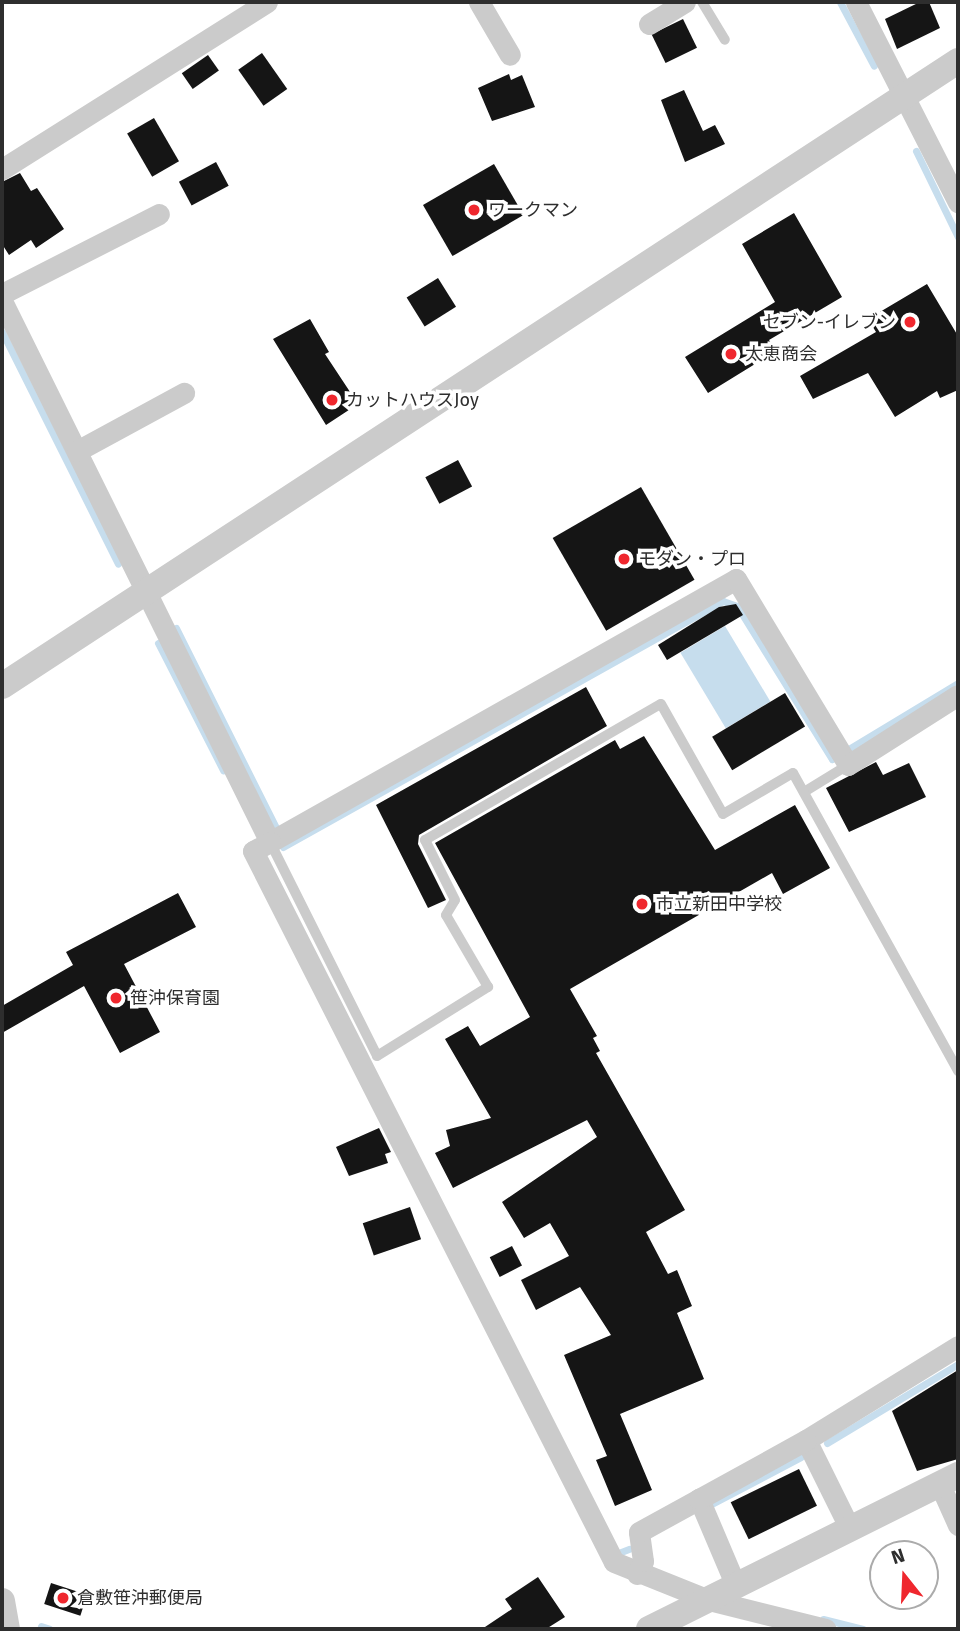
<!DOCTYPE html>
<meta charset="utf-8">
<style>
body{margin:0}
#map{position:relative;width:960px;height:1631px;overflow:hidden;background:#fff;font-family:"Fira Sans","Noto Sans JP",sans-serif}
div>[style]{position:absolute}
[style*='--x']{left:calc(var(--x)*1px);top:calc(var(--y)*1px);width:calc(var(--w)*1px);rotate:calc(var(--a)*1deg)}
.water>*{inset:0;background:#c6dded;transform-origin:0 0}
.stream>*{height:7px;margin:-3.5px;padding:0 3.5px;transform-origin:3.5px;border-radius:3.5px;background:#c6dded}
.building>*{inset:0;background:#151515;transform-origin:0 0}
.service>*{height:10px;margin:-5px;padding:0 5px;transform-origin:5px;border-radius:5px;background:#cbcbcb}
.minor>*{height:21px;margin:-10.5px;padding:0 10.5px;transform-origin:10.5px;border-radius:10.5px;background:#cbcbcb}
.tertiary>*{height:26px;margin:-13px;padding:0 13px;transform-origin:13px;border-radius:13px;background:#cbcbcb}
.dots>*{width:19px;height:19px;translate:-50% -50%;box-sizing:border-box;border:4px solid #fff;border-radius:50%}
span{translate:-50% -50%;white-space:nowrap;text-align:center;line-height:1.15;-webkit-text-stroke:7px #fff;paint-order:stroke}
.poi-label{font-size:18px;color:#2e2e2e}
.left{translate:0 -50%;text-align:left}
.right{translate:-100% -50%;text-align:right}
.frame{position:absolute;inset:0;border:4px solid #2e2e2e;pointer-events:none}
.north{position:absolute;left:869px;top:1540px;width:70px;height:70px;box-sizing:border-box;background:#fff;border:2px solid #ababab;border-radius:50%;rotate:342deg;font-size:19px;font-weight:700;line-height:28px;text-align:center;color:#2e2e2e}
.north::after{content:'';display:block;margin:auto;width:24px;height:32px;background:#ef272e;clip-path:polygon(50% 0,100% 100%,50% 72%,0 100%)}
</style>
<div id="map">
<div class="water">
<div style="left:725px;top:626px;width:88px;height:52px;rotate:59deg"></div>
</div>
<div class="stream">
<div style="--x:840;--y:2;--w:72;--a:62"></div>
<div style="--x:916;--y:151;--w:96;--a:64"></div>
<div style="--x:2;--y:332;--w:259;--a:63.4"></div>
<div style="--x:176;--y:628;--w:230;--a:63.4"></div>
<div style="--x:158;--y:643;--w:143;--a:62.9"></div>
<div style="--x:283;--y:847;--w:504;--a:-29.21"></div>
<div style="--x:723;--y:601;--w:15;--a:20"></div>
<div style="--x:737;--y:606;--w:180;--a:58.2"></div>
<div style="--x:832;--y:759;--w:147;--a:-31.1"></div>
<div style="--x:827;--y:1443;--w:153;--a:-31.1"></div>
<div style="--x:706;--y:1507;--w:107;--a:-27.8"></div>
<div style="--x:621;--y:1552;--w:9;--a:-21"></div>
<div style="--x:823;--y:1619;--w:41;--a:14"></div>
<div style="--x:41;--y:1626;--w:9;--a:18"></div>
</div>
<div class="building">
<div style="clip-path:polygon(920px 2px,929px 2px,940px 28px,897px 49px,885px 19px)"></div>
<div style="left:683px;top:19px;width:32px;height:35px;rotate:64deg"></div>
<div style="left:262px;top:53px;width:44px;height:29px;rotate:55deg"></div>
<div style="left:208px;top:55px;width:19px;height:32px;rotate:55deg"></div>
<div style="clip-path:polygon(509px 74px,511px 80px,522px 75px,535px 107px,492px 121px,478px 88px)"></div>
<div style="clip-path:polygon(684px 90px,703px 131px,715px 125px,725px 144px,685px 162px,661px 100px)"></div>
<div style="left:154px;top:118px;width:50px;height:31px;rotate:60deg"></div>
<div style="left:216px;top:162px;width:27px;height:42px;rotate:62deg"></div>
<div style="left:494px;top:164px;width:59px;height:82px;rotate:60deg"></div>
<div style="clip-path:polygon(20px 173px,31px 191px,37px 188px,64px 229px,36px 248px,31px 240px,9px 255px,2px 244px,2px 182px)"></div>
<div style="clip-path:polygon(794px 213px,842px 297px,769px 340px,776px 351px,708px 393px,685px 357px,775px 302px,742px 244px)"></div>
<div style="left:438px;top:278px;width:34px;height:37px;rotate:58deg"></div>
<div style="clip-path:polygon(927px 284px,958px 336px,958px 390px,940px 398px,937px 391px,895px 417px,868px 373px,813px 399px,800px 376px,876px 332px,868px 319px)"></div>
<div style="clip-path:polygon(310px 319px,329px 352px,325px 354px,358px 404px,326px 425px,273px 339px)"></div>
<div style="left:458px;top:460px;width:30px;height:37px;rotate:62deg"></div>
<div style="left:641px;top:487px;width:107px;height:102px;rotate:60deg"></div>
<div style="clip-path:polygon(736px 604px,743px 615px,667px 660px,658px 645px,719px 607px)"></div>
<div style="clip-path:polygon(586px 687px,607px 726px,419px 835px,418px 844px,446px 900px,428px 908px,376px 805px)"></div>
<div style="left:785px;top:693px;width:39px;height:85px;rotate:59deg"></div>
<div style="clip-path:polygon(644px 736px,715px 850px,795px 805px,830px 868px,783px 894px,772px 873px,570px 989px,597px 1036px,593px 1038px,600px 1051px,596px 1053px,685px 1210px,646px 1232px,668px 1274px,677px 1270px,692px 1306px,677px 1313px,704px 1379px,620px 1414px,652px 1490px,615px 1506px,596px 1460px,607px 1456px,564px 1355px,611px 1335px,580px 1287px,536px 1310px,521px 1280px,569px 1256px,550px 1223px,524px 1238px,502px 1202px,597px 1137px,587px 1120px,453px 1188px,435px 1153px,450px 1146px,446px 1130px,491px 1118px,445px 1039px,468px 1026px,480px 1046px,530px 1017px,435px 843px,615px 740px,620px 749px)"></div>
<div style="clip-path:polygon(876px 762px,883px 775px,909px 763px,926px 797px,849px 832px,826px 788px)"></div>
<div style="clip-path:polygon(178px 893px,196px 927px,124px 964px,160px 1032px,120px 1053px,84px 986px,2px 1033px,2px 1006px,73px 965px,66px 952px)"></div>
<div style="clip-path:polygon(379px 1128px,391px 1152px,385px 1154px,388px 1163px,349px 1176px,336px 1147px)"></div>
<div style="left:410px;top:1207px;width:34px;height:50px;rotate:71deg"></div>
<div style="left:512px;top:1246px;width:22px;height:25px;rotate:63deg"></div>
<div style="clip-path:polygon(958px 1370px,958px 1459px,917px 1471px,892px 1411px)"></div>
<div style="left:799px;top:1469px;width:41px;height:76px;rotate:64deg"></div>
<div style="clip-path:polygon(538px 1577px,565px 1617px,546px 1629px,482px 1629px,512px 1609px,505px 1599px)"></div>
<div style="left:51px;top:1583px;width:38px;height:22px;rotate:18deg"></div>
</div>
<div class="service">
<div style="--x:702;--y:2;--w:44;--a:58.8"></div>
<div style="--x:804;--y:792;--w:52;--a:-31.5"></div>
<div style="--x:270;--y:842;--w:239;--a:63.4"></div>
<div style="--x:377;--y:1056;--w:131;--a:-31.9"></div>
<div style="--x:488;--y:987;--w:83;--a:-120.3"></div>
<div style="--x:446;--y:915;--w:17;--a:-59"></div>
<div style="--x:455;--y:900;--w:67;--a:-116.6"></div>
<div style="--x:425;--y:840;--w:272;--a:-30"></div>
<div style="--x:661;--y:704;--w:126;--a:60.6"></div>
<div style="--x:723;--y:814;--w:81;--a:-30.4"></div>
<div style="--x:793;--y:773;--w:341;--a:61"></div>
</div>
<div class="minor">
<div style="--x:479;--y:2;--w:61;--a:59.7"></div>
<div style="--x:856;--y:2;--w:225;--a:63"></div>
<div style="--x:649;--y:24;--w:42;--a:-31.4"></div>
<div style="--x:2;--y:169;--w:313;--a:-32.2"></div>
<div style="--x:2;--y:294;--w:176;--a:-27"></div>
<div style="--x:2;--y:301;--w:604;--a:63.65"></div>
<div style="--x:270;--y:842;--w:535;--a:-29.44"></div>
<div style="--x:736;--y:579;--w:217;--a:58.9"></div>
<div style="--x:848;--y:765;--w:130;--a:-32.5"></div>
<div style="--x:77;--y:451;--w:122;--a:-28.5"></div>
<div style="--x:270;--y:842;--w:19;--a:152"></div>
<div style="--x:253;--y:851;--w:797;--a:63.08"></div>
<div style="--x:614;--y:1562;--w:102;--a:21.8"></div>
<div style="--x:709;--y:1600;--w:120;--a:14"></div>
<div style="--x:940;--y:1485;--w:44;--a:65.8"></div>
<div style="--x:850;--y:1529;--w:99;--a:-116.3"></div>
<div style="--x:806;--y:1440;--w:179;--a:-31.7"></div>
<div style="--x:637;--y:1574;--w:14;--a:-65"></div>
<div style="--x:643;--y:1561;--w:29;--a:-98"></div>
<div style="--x:639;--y:1532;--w:68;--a:-28.8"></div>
<div style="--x:736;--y:1586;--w:95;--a:-113"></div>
<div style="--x:699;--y:1499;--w:122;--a:-28.9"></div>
</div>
<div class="tertiary">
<div style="--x:2;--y:686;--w:1142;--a:-33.18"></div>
<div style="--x:2;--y:1601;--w:28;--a:80"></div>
<div style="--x:649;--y:1629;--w:345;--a:-26.5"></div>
</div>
<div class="dots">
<div style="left:474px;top:210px;background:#ef272e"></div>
<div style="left:910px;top:322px;background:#ef272e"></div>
<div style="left:731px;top:354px;background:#ef272e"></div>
<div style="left:332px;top:400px;background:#ef272e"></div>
<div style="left:624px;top:559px;background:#ef272e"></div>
<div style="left:642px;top:904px;background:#ef272e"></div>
<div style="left:116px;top:998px;background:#ef272e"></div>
<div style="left:63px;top:1598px;background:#ef272e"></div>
</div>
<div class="poi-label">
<span class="left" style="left:488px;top:210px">ワークマン</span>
<span class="right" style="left:896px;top:322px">セブン-イレブン</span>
<span class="left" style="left:745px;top:354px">太恵商会</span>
<span class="left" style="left:346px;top:400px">カットハウスJoy</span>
<span class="left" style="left:638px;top:559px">モダン・プロ</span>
<span class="left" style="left:656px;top:904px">市立新田中学校</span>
<span class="left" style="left:130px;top:998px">笹沖保育園</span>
<span class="left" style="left:77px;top:1598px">倉敷笹沖郵便局</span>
</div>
<div class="frame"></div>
<div class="north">N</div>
</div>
